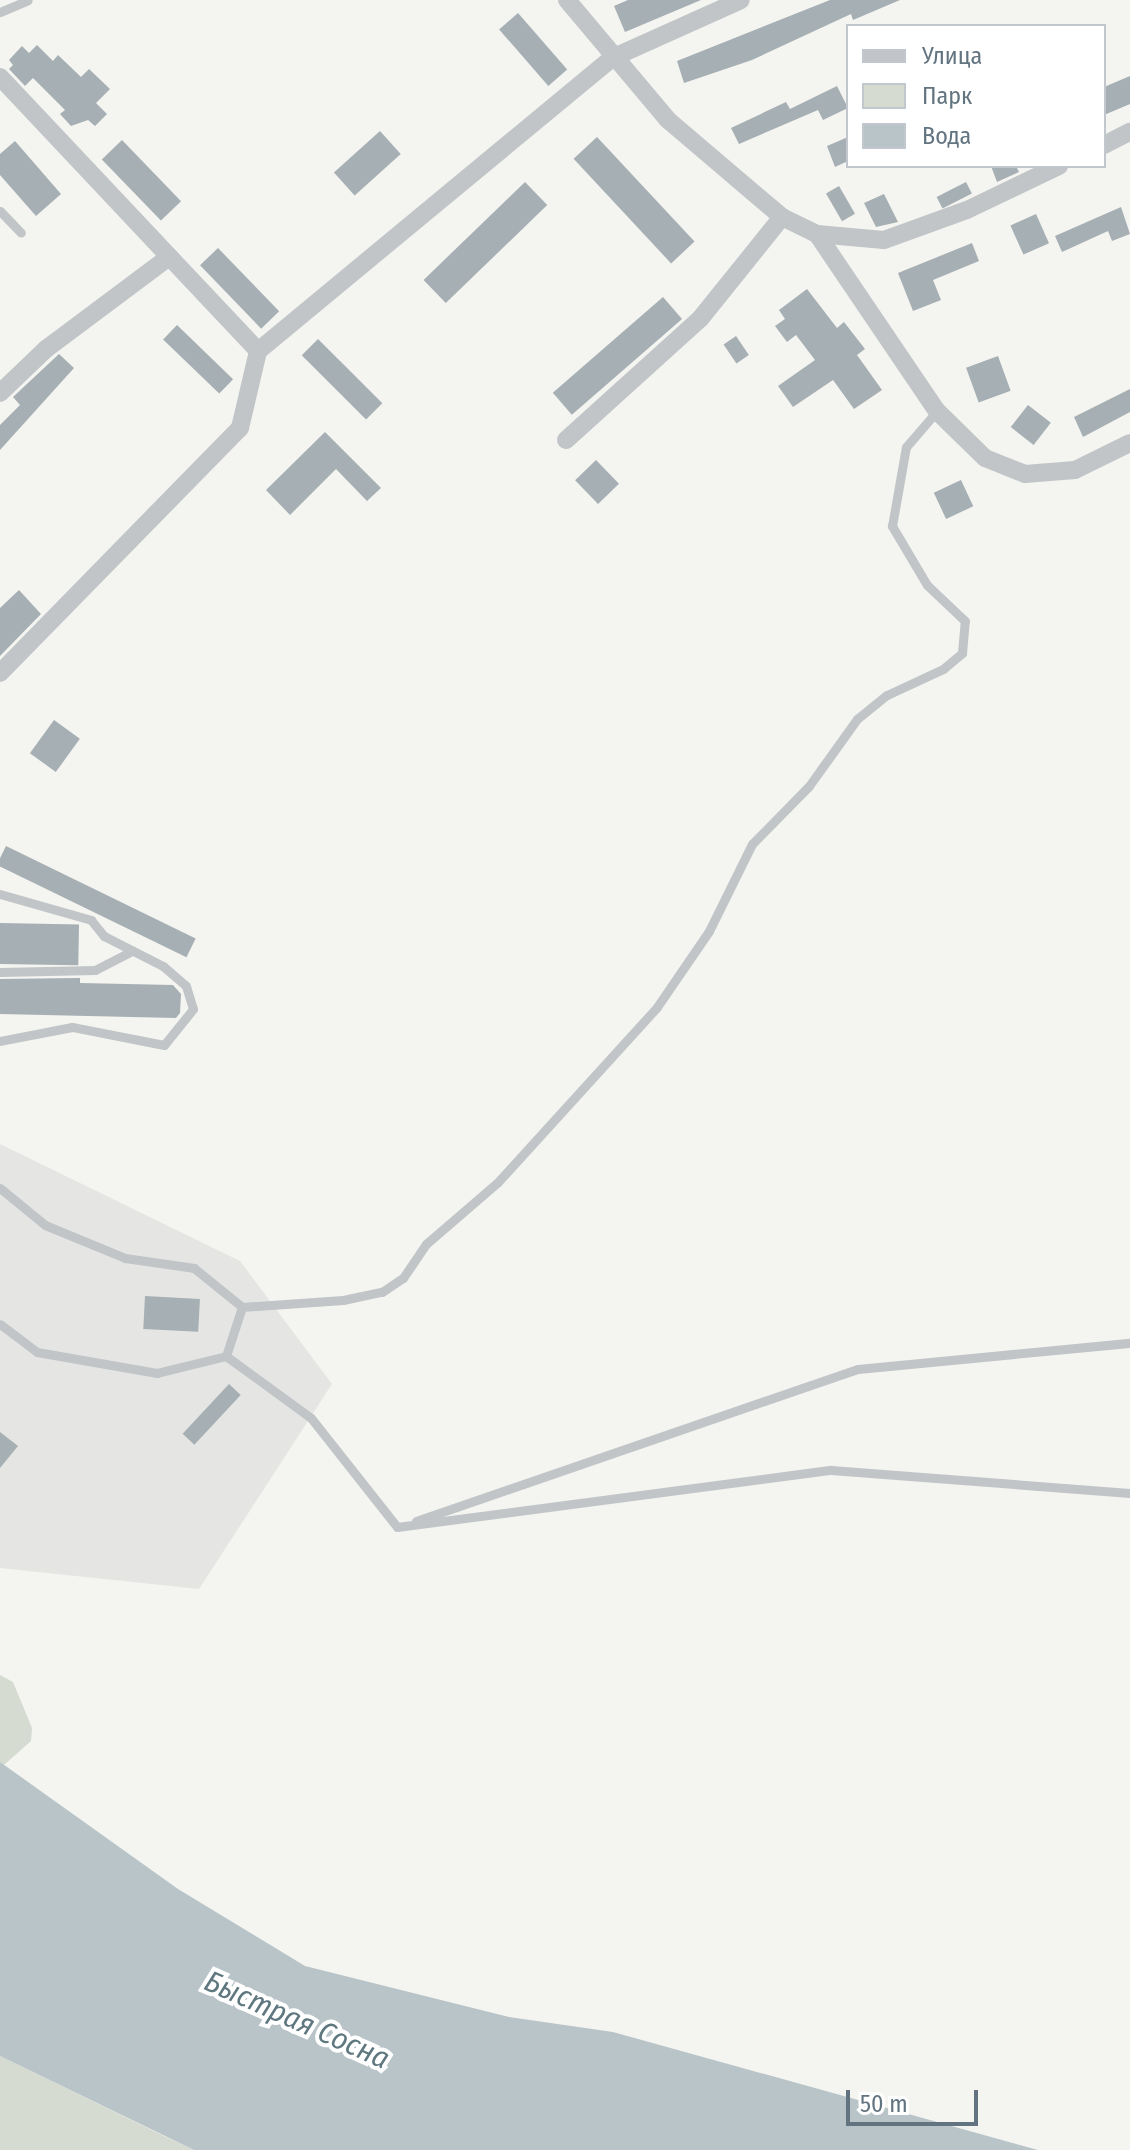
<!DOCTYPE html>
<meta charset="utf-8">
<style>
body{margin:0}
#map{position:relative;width:1130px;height:2150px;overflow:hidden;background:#f4f4f0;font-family:"Fira Sans Condensed",sans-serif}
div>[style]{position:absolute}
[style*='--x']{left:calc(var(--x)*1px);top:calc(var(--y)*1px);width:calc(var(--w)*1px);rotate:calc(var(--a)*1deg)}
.built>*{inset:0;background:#e5e6e4}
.green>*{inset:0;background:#d5dbd1}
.water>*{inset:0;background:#b9c4c8}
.building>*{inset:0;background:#a6afb3;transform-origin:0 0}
.service>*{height:9px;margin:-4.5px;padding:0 4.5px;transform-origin:4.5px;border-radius:4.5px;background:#c1c5c8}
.minor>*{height:18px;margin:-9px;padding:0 9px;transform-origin:9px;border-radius:9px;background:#c1c5c8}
span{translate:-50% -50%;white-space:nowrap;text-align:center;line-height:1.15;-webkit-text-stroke:8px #fff;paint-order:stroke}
.water-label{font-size:30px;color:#5f777f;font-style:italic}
.legend{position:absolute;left:846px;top:24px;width:260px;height:144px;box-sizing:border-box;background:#fff;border:2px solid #c1c7cd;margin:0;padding:10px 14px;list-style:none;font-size:24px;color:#637481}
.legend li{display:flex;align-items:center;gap:16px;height:40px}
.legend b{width:40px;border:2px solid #c1c7cd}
.scale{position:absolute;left:846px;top:2090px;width:132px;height:36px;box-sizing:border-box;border:4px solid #637481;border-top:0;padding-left:10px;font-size:24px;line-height:28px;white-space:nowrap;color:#637481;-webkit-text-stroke:6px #fff;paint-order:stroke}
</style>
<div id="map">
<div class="built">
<div style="clip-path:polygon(0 1144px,240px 1261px,332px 1384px,199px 1589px,0 1568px)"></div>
</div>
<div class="green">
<div style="clip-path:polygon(0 1675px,13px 1682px,32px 1728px,31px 1741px,4px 1765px,0 1762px)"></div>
<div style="clip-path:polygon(0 2056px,166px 2137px,194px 2150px,0 2150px)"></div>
</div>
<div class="water">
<div style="clip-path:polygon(0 1762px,178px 1889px,305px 1966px,509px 2017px,613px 2032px,1038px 2150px,194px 2150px,0 2056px)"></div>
</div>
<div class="building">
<div style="clip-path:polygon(628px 0,701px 0,625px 32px,614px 6px)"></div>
<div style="clip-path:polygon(830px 0,900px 0,853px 20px,851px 14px,752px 60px,684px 83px,677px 61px)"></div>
<div style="left:518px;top:13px;width:75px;height:25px;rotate:49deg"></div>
<div style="clip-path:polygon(37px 45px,53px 61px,58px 55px,81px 77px,89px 69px,110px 89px,96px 103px,107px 114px,95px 126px,88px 120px,71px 126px,60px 114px,65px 110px,33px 78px,25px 86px,9px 69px,13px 65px,9px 60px,22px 46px,29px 53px)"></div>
<div style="clip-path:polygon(1130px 76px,1130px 104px,1104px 115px,1104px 87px)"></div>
<div style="clip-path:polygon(837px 86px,848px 108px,823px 120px,818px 110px,739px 144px,731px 128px,786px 102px,790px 109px)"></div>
<div style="left:380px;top:131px;width:31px;height:62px;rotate:48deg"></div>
<div style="left:597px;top:137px;width:143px;height:32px;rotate:47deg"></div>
<div style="clip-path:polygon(848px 137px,848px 161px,835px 167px,827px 146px)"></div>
<div style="left:122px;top:140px;width:85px;height:28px;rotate:46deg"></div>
<div style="clip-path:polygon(15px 141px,61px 194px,36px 216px,0 175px,0 154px)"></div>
<div style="clip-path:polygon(991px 166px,1016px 166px,1019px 172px,997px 182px)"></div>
<div style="left:525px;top:182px;width:32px;height:141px;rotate:46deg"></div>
<div style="left:966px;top:182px;width:13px;height:33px;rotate:63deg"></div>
<div style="left:839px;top:186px;width:32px;height:15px;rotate:60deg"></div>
<div style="clip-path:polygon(884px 194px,898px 222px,876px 227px,864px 203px)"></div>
<div style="clip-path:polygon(1121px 207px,1130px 234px,1112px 241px,1108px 231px,1062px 252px,1055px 236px)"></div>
<div style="left:1036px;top:214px;width:32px;height:28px;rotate:66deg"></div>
<div style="clip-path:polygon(972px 243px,979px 261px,933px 280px,941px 300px,913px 311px,898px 273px)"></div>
<div style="left:218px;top:248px;width:88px;height:25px;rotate:46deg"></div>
<div style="clip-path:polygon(807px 289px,837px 328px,844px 322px,865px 349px,857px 355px,882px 390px,854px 409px,833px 380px,793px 407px,778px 386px,815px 360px,796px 335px,787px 342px,775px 326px,785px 319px,779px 310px)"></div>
<div style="left:663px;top:297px;width:29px;height:146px;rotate:49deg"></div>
<div style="left:177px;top:325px;width:78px;height:20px;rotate:44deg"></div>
<div style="left:736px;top:336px;width:23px;height:15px;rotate:56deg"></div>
<div style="left:318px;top:339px;width:91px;height:23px;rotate:45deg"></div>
<div style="clip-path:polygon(59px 354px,74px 368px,0 450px,0 425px,20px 405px,13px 397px)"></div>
<div style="left:998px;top:356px;width:37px;height:34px;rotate:70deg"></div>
<div style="clip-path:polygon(1130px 389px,1130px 412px,1083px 437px,1074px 417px)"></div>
<div style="left:1028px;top:405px;width:29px;height:28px;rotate:38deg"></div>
<div style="clip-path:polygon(325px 432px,381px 488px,367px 501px,336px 469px,290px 515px,266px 490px)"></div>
<div style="left:596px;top:460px;width:33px;height:29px;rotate:46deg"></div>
<div style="left:961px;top:480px;width:29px;height:30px;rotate:65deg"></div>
<div style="clip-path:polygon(19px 590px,41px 614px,0 656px,0 608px)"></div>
<div style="left:54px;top:720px;width:32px;height:41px;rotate:36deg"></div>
<div style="left:6px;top:846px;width:211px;height:21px;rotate:26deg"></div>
<div style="left:0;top:923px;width:79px;height:41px;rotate:1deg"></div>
<div style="clip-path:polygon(80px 978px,80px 983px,173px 985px,181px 994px,180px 1013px,176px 1018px,0 1014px,0 979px)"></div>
<div style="left:145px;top:1296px;width:55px;height:33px;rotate:3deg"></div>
<div style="left:229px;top:1384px;width:16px;height:68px;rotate:43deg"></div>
<div style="clip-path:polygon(0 1432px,18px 1446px,0 1468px)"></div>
</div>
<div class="service">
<div style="--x:0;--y:12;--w:30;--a:-23"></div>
<div style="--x:0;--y:211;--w:30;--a:46"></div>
<div style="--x:0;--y:894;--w:95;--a:15.9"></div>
<div style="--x:91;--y:920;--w:21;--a:51"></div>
<div style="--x:104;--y:936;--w:66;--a:27"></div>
<div style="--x:163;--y:966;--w:30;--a:41"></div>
<div style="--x:186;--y:986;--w:24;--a:73"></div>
<div style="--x:193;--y:1009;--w:46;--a:128.9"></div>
<div style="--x:164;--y:1045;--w:94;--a:-168.9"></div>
<div style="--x:72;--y:1027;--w:73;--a:169"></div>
<div style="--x:0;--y:972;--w:95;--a:-1.2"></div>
<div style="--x:95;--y:970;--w:42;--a:-27.2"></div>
<div style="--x:0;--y:1188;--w:58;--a:39.4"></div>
<div style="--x:45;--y:1225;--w:87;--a:22.4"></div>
<div style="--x:125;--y:1258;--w:70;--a:8.2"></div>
<div style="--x:194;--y:1268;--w:62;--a:39.1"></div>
<div style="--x:242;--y:1307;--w:52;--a:108.1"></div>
<div style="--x:226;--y:1356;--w:71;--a:166.2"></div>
<div style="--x:157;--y:1373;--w:122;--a:-170.1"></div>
<div style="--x:37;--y:1352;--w:46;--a:-142.9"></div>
<div style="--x:242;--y:1307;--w:101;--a:-4"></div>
<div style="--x:343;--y:1300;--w:40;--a:-12"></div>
<div style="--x:382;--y:1292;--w:25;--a:-34"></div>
<div style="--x:403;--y:1278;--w:41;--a:-55.9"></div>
<div style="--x:426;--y:1244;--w:94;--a:-40.7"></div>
<div style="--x:497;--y:1183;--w:238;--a:-47.7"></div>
<div style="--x:657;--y:1007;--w:92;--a:-55.6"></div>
<div style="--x:709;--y:931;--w:97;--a:-63.7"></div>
<div style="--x:752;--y:844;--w:81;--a:-45.5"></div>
<div style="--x:809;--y:786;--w:82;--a:-54.4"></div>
<div style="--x:857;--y:719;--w:38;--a:-39"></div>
<div style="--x:887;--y:695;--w:62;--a:-24.9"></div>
<div style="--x:943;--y:669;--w:25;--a:-40"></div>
<div style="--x:962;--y:653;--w:32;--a:-85"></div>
<div style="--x:965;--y:621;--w:52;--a:-136.5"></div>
<div style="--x:927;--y:585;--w:69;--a:-120.7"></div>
<div style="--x:892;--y:526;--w:80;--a:-80"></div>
<div style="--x:906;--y:447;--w:48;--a:-49.3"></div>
<div style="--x:226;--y:1356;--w:105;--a:36.1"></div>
<div style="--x:311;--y:1418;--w:139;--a:51.7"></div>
<div style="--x:397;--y:1527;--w:438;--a:-7.5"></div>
<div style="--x:831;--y:1470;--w:300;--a:4.4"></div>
<div style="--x:416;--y:1521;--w:467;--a:-19"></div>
<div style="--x:858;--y:1369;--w:273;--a:-5.5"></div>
</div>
<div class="minor">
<div style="--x:567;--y:0;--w:157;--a:49.9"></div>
<div style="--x:668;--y:120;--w:150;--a:40.4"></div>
<div style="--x:782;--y:217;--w:39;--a:26"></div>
<div style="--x:817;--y:234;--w:214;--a:55.9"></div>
<div style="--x:937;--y:411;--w:67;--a:44.4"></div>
<div style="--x:985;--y:458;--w:43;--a:21.8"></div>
<div style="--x:1025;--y:474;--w:50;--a:-4.6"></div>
<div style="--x:1075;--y:470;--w:61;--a:-26.1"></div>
<div style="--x:0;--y:77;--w:376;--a:46.7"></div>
<div style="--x:1104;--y:145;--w:29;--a:-27"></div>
<div style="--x:817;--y:234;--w:67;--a:5.1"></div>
<div style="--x:884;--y:240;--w:88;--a:-19.9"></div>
<div style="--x:967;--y:210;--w:102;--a:-25.6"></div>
<div style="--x:0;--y:393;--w:64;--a:-43.7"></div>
<div style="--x:46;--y:349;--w:154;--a:-36.8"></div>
<div style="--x:566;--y:440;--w:181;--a:-42.1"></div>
<div style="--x:700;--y:319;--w:131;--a:-51.2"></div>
<div style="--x:0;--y:673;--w:343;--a:-45.6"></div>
<div style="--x:240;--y:428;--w:79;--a:-76.8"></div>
<div style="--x:258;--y:351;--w:460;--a:-39.6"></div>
<div style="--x:612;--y:58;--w:141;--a:-24.2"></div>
</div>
<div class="water-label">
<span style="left:297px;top:2020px;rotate:24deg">Быстрая Сосна</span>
</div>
<ul class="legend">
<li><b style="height:10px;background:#c1c5c8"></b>Улица</li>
<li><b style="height:22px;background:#d5dbd1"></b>Парк</li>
<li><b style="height:22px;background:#b9c4c8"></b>Вода</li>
</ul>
<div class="scale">50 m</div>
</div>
